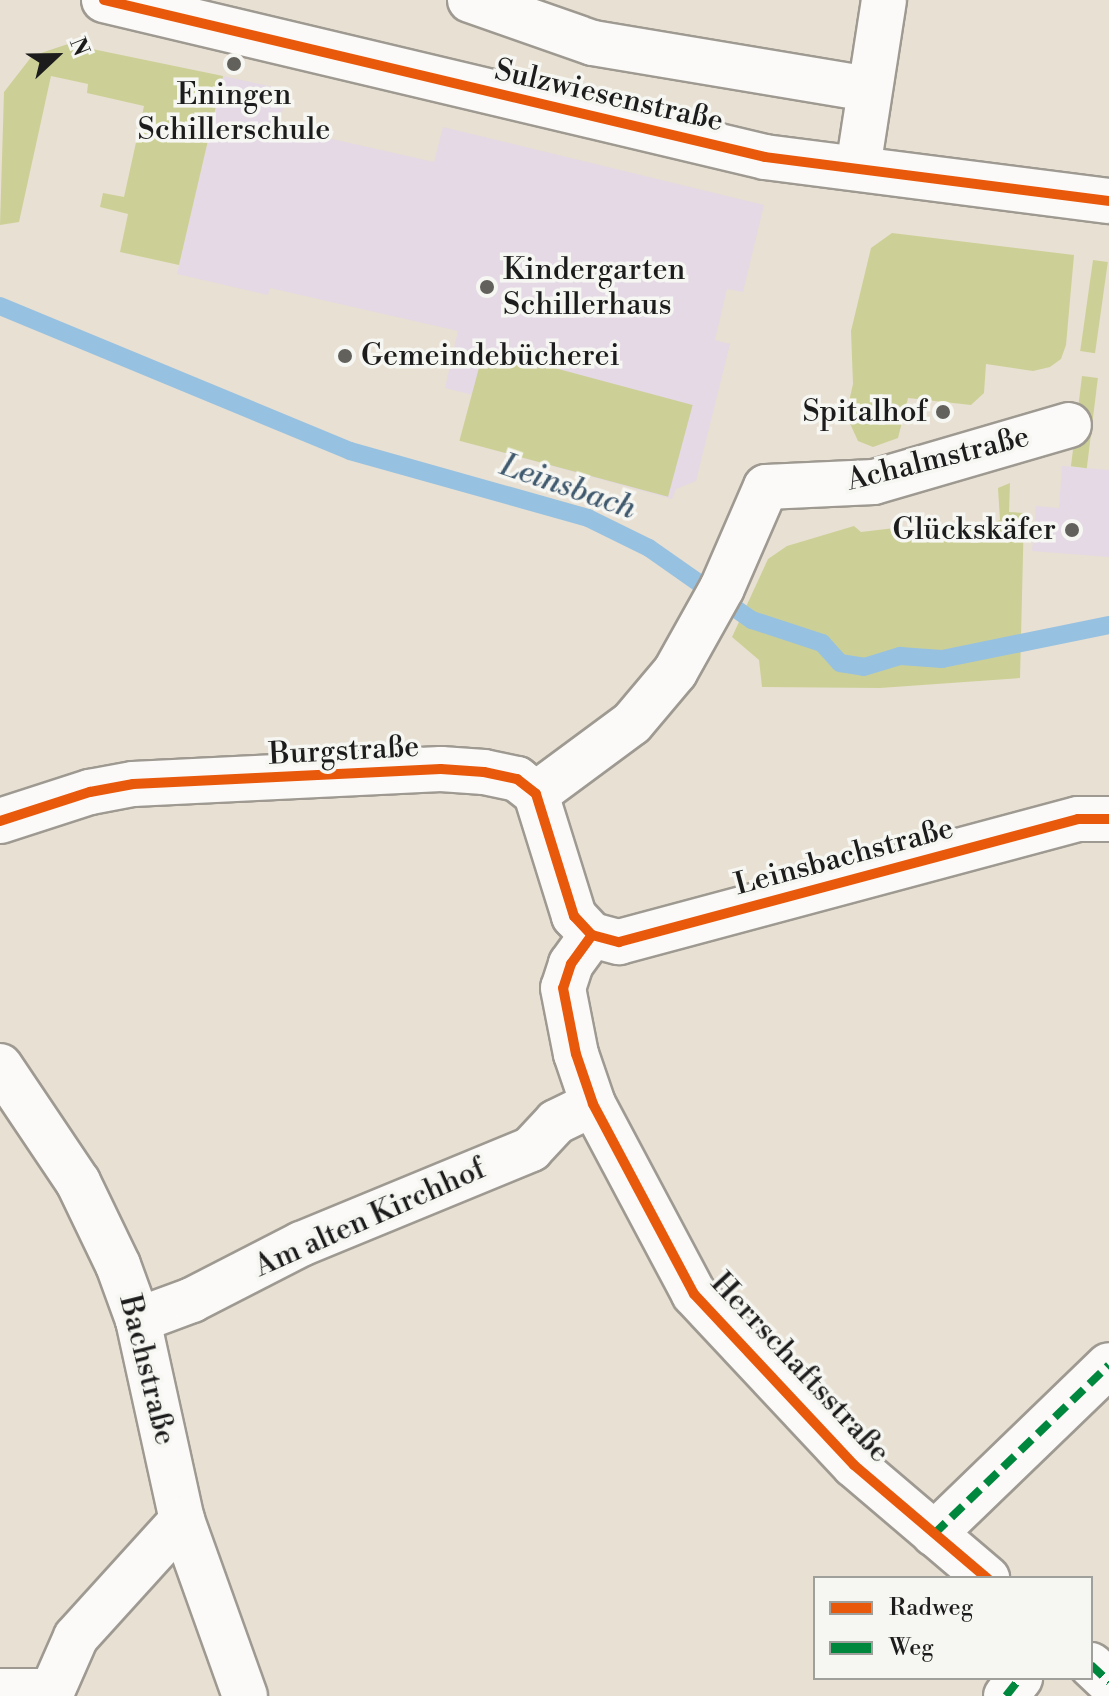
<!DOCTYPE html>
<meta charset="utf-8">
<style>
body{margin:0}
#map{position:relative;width:1109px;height:1696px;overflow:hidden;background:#e8e0d2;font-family:"Libre Bodoni",serif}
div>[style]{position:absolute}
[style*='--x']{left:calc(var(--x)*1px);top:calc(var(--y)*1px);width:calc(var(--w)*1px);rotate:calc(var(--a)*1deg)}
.built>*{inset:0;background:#e4d9e5}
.green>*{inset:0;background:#ccd097;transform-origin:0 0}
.stream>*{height:18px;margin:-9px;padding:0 9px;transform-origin:9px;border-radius:9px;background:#97c1e1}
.roads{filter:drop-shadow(2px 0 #9e9a92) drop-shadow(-2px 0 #9e9a92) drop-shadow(0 2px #9e9a92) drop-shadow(0 -2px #9e9a92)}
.minor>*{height:44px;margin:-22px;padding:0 22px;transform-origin:22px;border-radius:22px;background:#fcfaf8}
.quiet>*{height:8px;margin-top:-4px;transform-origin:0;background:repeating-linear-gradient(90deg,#00873e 0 16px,transparent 0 24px)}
.cycleway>*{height:10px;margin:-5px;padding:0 5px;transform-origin:5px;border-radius:5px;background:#e8590c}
.dots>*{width:22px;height:22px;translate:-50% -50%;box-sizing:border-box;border:4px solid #f6f6f2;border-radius:50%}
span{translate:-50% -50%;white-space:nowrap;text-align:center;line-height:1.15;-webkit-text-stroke:7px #f6f6f2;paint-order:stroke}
.poi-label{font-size:30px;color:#1c1c1c}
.left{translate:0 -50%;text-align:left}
.right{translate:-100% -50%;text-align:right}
.street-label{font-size:30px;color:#1c1c1c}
.water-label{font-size:32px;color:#3f596e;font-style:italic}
.legend{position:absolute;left:813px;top:1576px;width:280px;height:104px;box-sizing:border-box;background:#f6f6f2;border:2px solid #9f9f9c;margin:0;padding:10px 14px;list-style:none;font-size:24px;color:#1c1c1c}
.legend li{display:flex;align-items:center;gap:16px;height:40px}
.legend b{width:40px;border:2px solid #9f9f9c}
.north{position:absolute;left:16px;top:16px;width:80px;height:80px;-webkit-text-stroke:6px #f6f6f2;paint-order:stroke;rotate:68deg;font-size:22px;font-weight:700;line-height:32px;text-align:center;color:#1c1c1c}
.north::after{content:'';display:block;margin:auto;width:28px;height:36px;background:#1c1c1c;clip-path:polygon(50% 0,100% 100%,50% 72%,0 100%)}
</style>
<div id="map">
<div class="built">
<div style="clip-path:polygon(223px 76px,287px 90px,279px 127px,434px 162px,443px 127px,764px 205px,743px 292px,727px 289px,715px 340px,730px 344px,696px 481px,676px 489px,672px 499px,465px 442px,473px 395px,445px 388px,458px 331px,270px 288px,268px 295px,177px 274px)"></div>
<div style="clip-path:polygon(1062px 466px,1109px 470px,1109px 557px,1032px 551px,1036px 506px,1059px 508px)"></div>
</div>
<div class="green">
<div style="clip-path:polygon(68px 44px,223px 76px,179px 265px,120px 252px,128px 214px,100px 207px,103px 193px,124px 197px,144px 106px,87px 93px,88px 84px,51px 76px,19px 222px,0 225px,4px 92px,32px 56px)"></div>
<div style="clip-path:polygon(892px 233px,1074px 255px,1066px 345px,1061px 359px,1050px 367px,1033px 371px,986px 364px,984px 393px,971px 405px,908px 398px,898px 438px,873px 447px,858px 441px,846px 415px,853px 384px,851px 331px,871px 248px)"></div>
<div style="left:1093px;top:260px;width:15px;height:92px;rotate:8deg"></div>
<div style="left:484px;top:349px;width:216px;height:95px;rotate:15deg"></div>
<div style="left:1082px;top:376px;width:16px;height:91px;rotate:7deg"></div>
<div style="clip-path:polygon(1010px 483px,1009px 512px,1024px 513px,1020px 678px,880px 688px,762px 687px,759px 660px,732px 637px,768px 559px,787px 546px,854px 526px,861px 532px,903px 527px,920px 534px,983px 527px,1000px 520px,998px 488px)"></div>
</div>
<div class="stream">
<div style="--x:0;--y:306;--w:379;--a:22.5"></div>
<div style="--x:350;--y:451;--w:247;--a:15.7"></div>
<div style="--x:588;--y:518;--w:68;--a:26.2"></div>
<div style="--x:649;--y:548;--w:126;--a:35"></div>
<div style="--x:752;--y:620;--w:74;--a:18.2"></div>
<div style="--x:822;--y:643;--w:27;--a:48"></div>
<div style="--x:840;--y:663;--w:24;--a:9"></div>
<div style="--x:864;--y:667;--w:38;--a:-17"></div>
<div style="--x:900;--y:656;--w:42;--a:4.1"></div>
<div style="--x:942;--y:659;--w:170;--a:-11.5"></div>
</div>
<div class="roads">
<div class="minor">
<div style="--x:104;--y:0;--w:679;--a:13.36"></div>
<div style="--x:765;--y:157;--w:347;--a:7.3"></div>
<div style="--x:470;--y:0;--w:130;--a:19.3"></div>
<div style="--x:593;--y:43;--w:279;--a:9.5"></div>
<div style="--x:858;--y:168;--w:170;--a:-81.2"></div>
<div style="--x:536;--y:794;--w:119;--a:-36.5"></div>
<div style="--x:632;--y:723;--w:67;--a:-49.9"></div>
<div style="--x:675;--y:672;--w:96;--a:-60.8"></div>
<div style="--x:722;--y:588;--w:110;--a:-66.5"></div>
<div style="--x:766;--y:487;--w:108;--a:-2.7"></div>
<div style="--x:874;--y:482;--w:203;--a:-16.3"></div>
<div style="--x:0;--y:821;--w:95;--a:-17.9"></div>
<div style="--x:90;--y:792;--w:44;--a:-10.5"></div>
<div style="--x:133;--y:784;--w:308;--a:-2.8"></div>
<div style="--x:441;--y:769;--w:43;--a:4"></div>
<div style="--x:484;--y:772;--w:34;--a:12"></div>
<div style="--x:517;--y:779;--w:24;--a:38"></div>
<div style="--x:536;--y:794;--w:128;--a:72.7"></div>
<div style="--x:574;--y:916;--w:26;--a:47"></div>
<div style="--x:592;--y:935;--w:36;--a:126"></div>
<div style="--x:571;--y:964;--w:25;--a:108"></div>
<div style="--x:563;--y:988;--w:67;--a:78.9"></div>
<div style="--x:576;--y:1054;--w:53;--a:71.2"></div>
<div style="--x:593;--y:1104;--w:215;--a:62"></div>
<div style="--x:694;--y:1294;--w:234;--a:46.9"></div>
<div style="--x:854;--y:1465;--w:175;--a:40.4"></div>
<div style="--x:592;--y:935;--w:28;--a:15"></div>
<div style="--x:619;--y:942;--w:475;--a:-15"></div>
<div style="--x:1078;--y:819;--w:31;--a:0"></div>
<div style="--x:0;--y:1066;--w:140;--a:56.1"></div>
<div style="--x:78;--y:1182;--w:92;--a:64.3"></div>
<div style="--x:118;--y:1265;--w:59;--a:70"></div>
<div style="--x:138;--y:1320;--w:205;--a:77.6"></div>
<div style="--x:182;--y:1520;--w:187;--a:70.3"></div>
<div style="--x:138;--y:1320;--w:58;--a:-20.3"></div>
<div style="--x:192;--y:1300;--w:123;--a:-27.2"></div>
<div style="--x:301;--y:1244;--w:249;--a:-22.4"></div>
<div style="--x:531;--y:1149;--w:37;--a:-47"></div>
<div style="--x:556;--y:1122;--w:41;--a:-25.9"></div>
<div style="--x:934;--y:1534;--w:243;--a:-44"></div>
<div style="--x:1091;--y:1665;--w:25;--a:43"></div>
<div style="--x:0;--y:1691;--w:48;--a:0"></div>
<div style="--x:50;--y:1696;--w:64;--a:-66.2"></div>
<div style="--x:76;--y:1637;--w:158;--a:-47.8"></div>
<div style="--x:1006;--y:1696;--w:23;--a:-52"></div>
</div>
</div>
<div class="quiet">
<div style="--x:934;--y:1534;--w:243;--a:-44"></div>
<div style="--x:1091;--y:1665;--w:25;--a:43"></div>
<div style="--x:1006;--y:1696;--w:23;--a:-52"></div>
</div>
<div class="cycleway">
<div style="--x:104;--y:0;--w:679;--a:13.36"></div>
<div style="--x:765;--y:157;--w:347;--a:7.3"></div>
<div style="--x:0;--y:821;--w:95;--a:-17.9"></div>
<div style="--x:90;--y:792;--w:44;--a:-10.5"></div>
<div style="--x:133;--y:784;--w:308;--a:-2.8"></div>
<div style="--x:441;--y:769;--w:43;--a:4"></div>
<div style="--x:484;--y:772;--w:34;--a:12"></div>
<div style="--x:517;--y:779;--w:24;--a:38"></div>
<div style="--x:536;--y:794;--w:128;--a:72.7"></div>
<div style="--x:574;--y:916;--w:26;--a:47"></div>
<div style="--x:592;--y:935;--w:36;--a:126"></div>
<div style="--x:571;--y:964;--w:25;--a:108"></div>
<div style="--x:563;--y:988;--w:67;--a:78.9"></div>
<div style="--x:576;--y:1054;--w:53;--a:71.2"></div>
<div style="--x:593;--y:1104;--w:215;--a:62"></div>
<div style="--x:694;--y:1294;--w:234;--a:46.9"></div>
<div style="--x:854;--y:1465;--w:175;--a:40.4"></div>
<div style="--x:592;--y:935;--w:28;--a:15"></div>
<div style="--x:619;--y:942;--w:475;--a:-15"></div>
<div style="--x:1078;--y:819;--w:31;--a:0"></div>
</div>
<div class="dots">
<div style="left:234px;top:64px;background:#63615c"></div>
<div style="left:487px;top:287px;background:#63615c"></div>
<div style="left:345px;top:356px;background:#63615c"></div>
<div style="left:943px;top:412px;background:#63615c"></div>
<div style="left:1072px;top:530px;background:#63615c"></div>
</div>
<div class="poi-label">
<span style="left:234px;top:112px">Eningen<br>Schillerschule</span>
<span class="left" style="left:503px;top:287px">Kindergarten<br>Schillerhaus</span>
<span class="left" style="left:361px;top:356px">Gemeindebücherei</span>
<span class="right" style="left:927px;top:412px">Spitalhof</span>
<span class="right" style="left:1056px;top:530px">Glückskäfer</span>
</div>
<div class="street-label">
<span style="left:609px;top:96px;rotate:13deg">Sulzwiesenstraße</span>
<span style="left:938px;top:459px;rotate:-14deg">Achalmstraße</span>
<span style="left:344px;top:751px;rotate:-3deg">Burgstraße</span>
<span style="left:844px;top:857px;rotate:-15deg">Leinsbachstraße</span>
<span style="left:370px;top:1218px;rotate:-24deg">Am alten Kirchhof</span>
<span style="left:800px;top:1368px;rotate:47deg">Herrschaftsstraße</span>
<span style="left:147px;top:1370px;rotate:76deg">Bachstraße</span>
</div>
<div class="water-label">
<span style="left:568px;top:487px;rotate:19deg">Leinsbach</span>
</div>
<ul class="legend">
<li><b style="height:10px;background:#e8590c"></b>Radweg</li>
<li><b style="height:10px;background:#00873e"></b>Weg</li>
</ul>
<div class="north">N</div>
</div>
